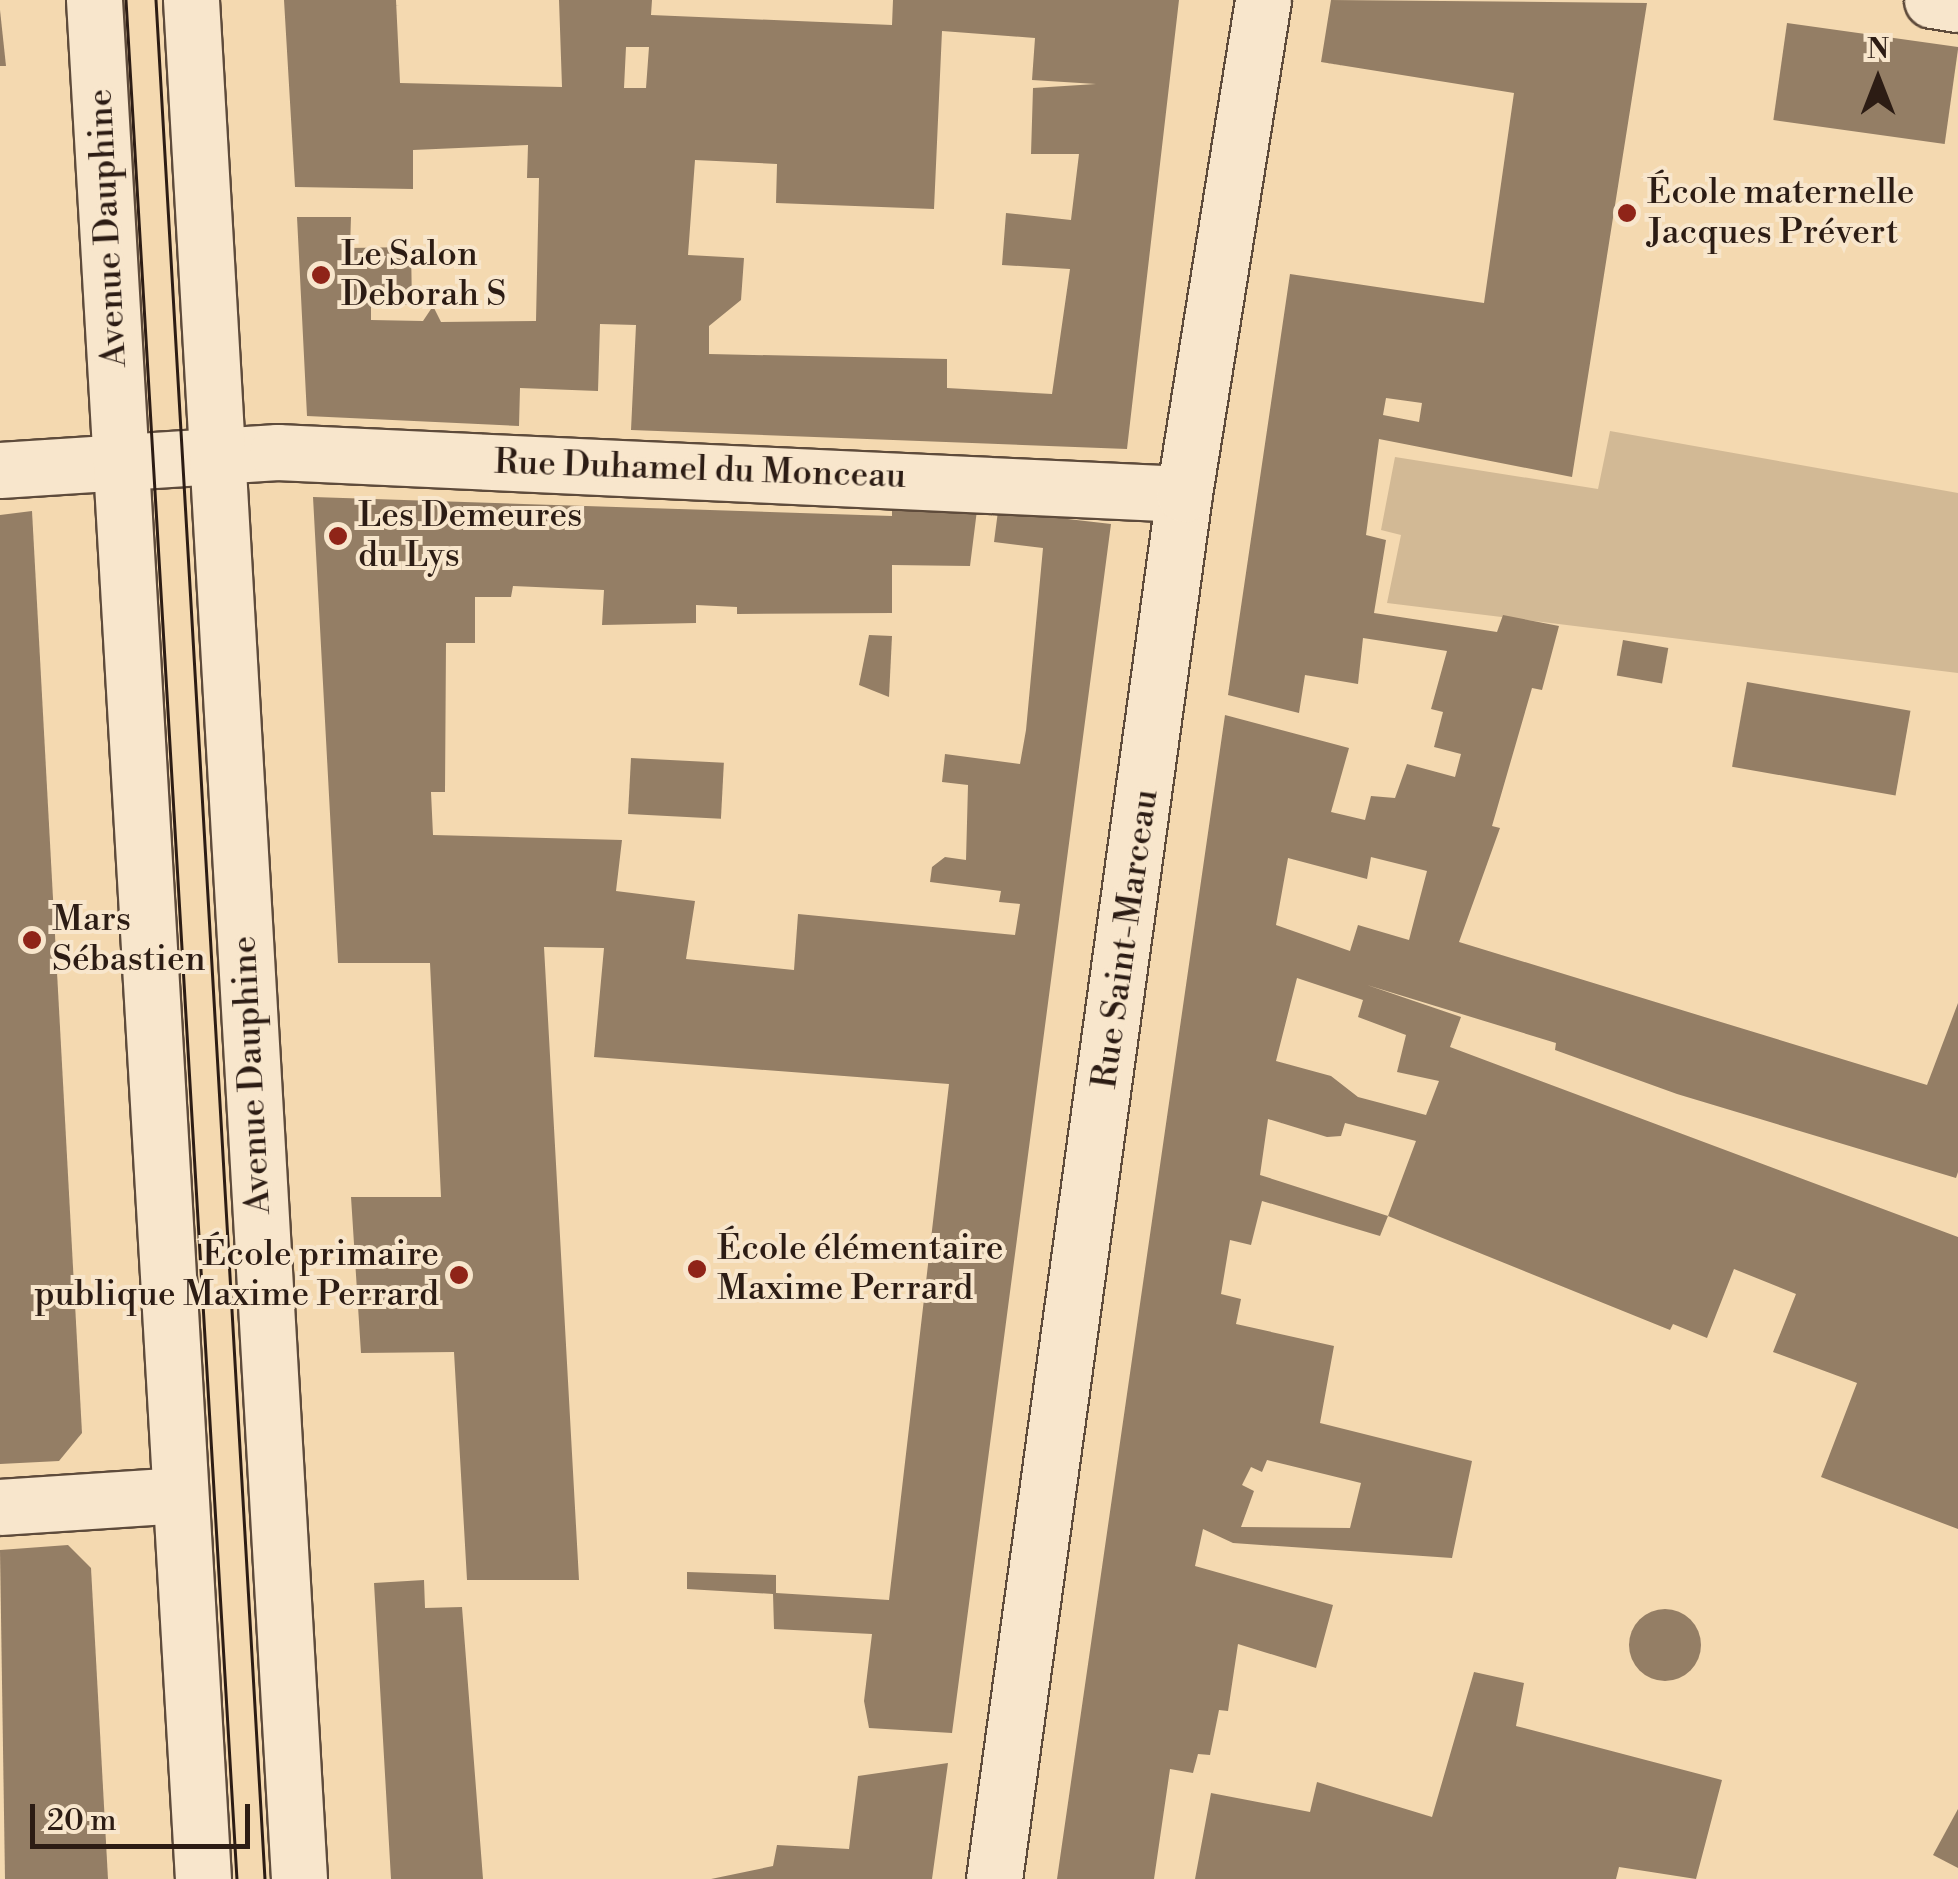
<!DOCTYPE html>
<meta charset="utf-8">
<style>
body{margin:0}
#map{position:relative;width:1958px;height:1879px;overflow:hidden;background:#f4d9b0;font-family:"Libre Bodoni",serif}
div>[style]{position:absolute}
[style*='--x']{left:calc(var(--x)*1px);top:calc(var(--y)*1px);width:calc(var(--w)*1px);rotate:calc(var(--a)*1deg)}
.green>*{inset:0;background:#d2b995}
.building>*{inset:0;background:#947e65;transform-origin:0 0}
.round{border-radius:50%}
.roads{filter:drop-shadow(2px 0 #5e4b3b) drop-shadow(-2px 0 #5e4b3b) drop-shadow(0 2px #5e4b3b) drop-shadow(0 -2px #5e4b3b)}
.minor>*{height:55px;margin:-27.5px;padding:0 27.5px;transform-origin:27.5px;border-radius:27.5px;background:#f8e6cc}
.secondary>*{height:55px;margin:-27.5px;padding:0 27.5px;transform-origin:27.5px;border-radius:27.5px;background:#f8e6cc}
.tram>*{height:2.5px;margin:-1.25px;padding:0 1.25px;transform-origin:1.25px;border-radius:1.25px;background:#2c1c14}
.dots>*{width:28px;height:28px;translate:-50% -50%;box-sizing:border-box;border:5px solid #f8e6cc;border-radius:50%}
span{translate:-50% -50%;white-space:nowrap;text-align:center;line-height:1.15;-webkit-text-stroke:8px #f8e6cc;paint-order:stroke}
.poi-label{font-size:35px;color:#2c1c14}
.left{translate:0 -50%;text-align:left}
.right{translate:-100% -50%;text-align:right}
.street-label{font-size:35px;color:#2c1c14}
.north{position:absolute;left:1828px;top:30px;width:100px;height:100px;-webkit-text-stroke:8px #f8e6cc;paint-order:stroke;rotate:0deg;font-size:28px;font-weight:700;line-height:40px;text-align:center;color:#2c1c14}
.north::after{content:'';display:block;margin:auto;width:35px;height:45px;background:#2c1c14;clip-path:polygon(50% 0,100% 100%,50% 72%,0 100%)}
.scale{position:absolute;left:30px;top:1804px;width:220px;height:45px;box-sizing:border-box;border:5px solid #2c1c14;border-top:0;padding-left:12px;font-size:30px;line-height:35px;white-space:nowrap;color:#2c1c14;-webkit-text-stroke:8px #f8e6cc;paint-order:stroke}
</style>
<div id="map">
<div class="green">
<div style="clip-path:polygon(1610px 431px,1958px 493px,1958px 673px,1387px 603px,1401px 535px,1381px 530px,1395px 457px,1598px 489px)"></div>
</div>
<div class="building">
<div style="clip-path:polygon(evenodd,284px 0,396px 0,400px 83px,562px 87px,559px 0,652px 0,651px 15px,892px 25px,893px 0,1179px 0,1127px 449px,631px 430px,636px 325px,600px 324px,598px 391px,520px 388px,519px 426px,307px 416px,297px 217px,351px 217px,350px 248px,411px 247px,412px 305px,371px 305px,371px 320px,423px 321px,433px 306px,441px 322px,536px 321px,539px 178px,527px 178px,528px 145px,413px 150px,413px 189px,295px 187px,284px 0,942px 31px,1035px 38px,1032px 80px,1096px 84px,1033px 88px,1031px 154px,1079px 154px,1071px 220px,1006px 213px,1002px 265px,1070px 269px,1052px 394px,947px 388px,947px 359px,709px 354px,709px 326px,741px 300px,744px 258px,688px 255px,695px 160px,777px 164px,776px 203px,934px 209px,942px 31px,284px 0,626px 47px,649px 47px,646px 88px,624px 88px,626px 47px)"></div>
<div style="clip-path:polygon(evenodd,1331px 0,1647px 3px,1572px 477px,1379px 439px,1366px 535px,1386px 540px,1374px 613px,1497px 632px,1503px 615px,1559px 626px,1542px 690px,1532px 688px,1492px 826px,1500px 828px,1459px 942px,1927px 1085px,1958px 1003px,1958px 1172px,1956px 1178px,1677px 1094px,1555px 1050px,1556px 1043px,1367px 985px,1461px 1017px,1450px 1047px,1958px 1237px,1958px 1529px,1821px 1477px,1857px 1383px,1773px 1352px,1796px 1294px,1734px 1269px,1707px 1338px,1673px 1324px,1670px 1330px,1388px 1216px,1416px 1141px,1345px 1123px,1341px 1136px,1327px 1137px,1268px 1119px,1260px 1175px,1388px 1216px,1380px 1236px,1262px 1201px,1251px 1245px,1230px 1240px,1221px 1294px,1241px 1299px,1236px 1324px,1334px 1346px,1320px 1423px,1472px 1461px,1452px 1558px,1233px 1543px,1203px 1529px,1195px 1566px,1333px 1605px,1316px 1668px,1238px 1644px,1228px 1711px,1219px 1710px,1210px 1755px,1198px 1754px,1193px 1773px,1170px 1769px,1154px 1879px,1057px 1879px,1225px 715px,1349px 748px,1331px 812px,1365px 820px,1371px 796px,1395px 798px,1407px 764px,1455px 777px,1461px 754px,1434px 747px,1443px 712px,1431px 709px,1447px 651px,1363px 638px,1358px 684px,1305px 675px,1299px 713px,1228px 695px,1290px 274px,1484px 303px,1514px 93px,1321px 62px,1331px 0,1386px 398px,1422px 403px,1419px 422px,1383px 415px,1386px 398px,1331px 0,1371px 857px,1427px 871px,1409px 940px,1358px 925px,1350px 951px,1276px 925px,1288px 858px,1367px 879px,1371px 857px,1331px 0,1297px 978px,1363px 1000px,1358px 1017px,1406px 1035px,1397px 1072px,1439px 1081px,1426px 1115px,1358px 1097px,1331px 1076px,1276px 1061px,1297px 978px,1331px 0,1267px 1460px,1361px 1483px,1350px 1528px,1241px 1527px,1254px 1491px,1242px 1485px,1251px 1467px,1262px 1472px,1267px 1460px)"></div>
<div style="clip-path:polygon(0 10px,6px 66px,0 66px)"></div>
<div style="left:1787px;top:23px;width:173px;height:98px;rotate:8deg"></div>
<div style="clip-path:polygon(313px 497px,892px 516px,892px 504px,977px 510px,970px 566px,892px 565px,892px 613px,737px 614px,737px 607px,696px 605px,696px 623px,602px 625px,604px 590px,513px 586px,511px 597px,475px 597px,475px 643px,446px 643px,445px 792px,431px 792px,433px 835px,622px 840px,616px 891px,695px 901px,686px 959px,794px 970px,798px 914px,1015px 935px,1020px 904px,999px 902px,1001px 891px,930px 882px,932px 867px,945px 857px,966px 860px,968px 785px,942px 782px,945px 754px,1020px 764px,1026px 730px,1043px 548px,994px 542px,998px 511px,1111px 524px,952px 1733px,869px 1728px,864px 1701px,872px 1634px,774px 1629px,773px 1594px,687px 1589px,687px 1572px,776px 1575px,776px 1593px,889px 1600px,949px 1084px,594px 1057px,604px 948px,544px 947px,579px 1580px,467px 1580px,454px 1352px,361px 1353px,351px 1197px,441px 1197px,430px 963px,338px 963px)"></div>
<div style="clip-path:polygon(32px 511px,82px 1433px,59px 1461px,0 1464px,0 515px)"></div>
<div style="clip-path:polygon(869px 635px,892px 636px,889px 697px,859px 685px)"></div>
<div style="left:1623px;top:640px;width:46px;height:36px;rotate:10deg"></div>
<div style="left:1747px;top:682px;width:166px;height:86px;rotate:10deg"></div>
<div style="left:631px;top:758px;width:93px;height:56px;rotate:3deg"></div>
<div style="clip-path:polygon(68px 1545px,91px 1568px,108px 1879px,5px 1879px,0 1550px)"></div>
<div style="clip-path:polygon(424px 1580px,425px 1608px,462px 1607px,483px 1879px,391px 1879px,374px 1583px)"></div>
<div class="round" style="left:1629px;top:1609px;width:72px;height:72px"></div>
<div style="clip-path:polygon(1474px 1672px,1524px 1683px,1516px 1726px,1722px 1780px,1696px 1879px,1619px 1867px,1616px 1879px,1195px 1879px,1211px 1793px,1310px 1812px,1317px 1782px,1432px 1817px)"></div>
<div style="clip-path:polygon(948px 1763px,932px 1879px,711px 1879px,773px 1866px,777px 1845px,849px 1849px,858px 1776px)"></div>
<div style="clip-path:polygon(1958px 1809px,1958px 1868px,1933px 1855px)"></div>
</div>
<div class="roads">
<div class="minor">
<div style="--x:1932;--y:0;--w:26;--a:9"></div>
<div style="--x:0;--y:470;--w:278;--a:-3.7"></div>
<div style="--x:277;--y:452;--w:908;--a:2.65"></div>
<div style="--x:0;--y:1507;--w:180;--a:-3.8"></div>
<div style="--x:994;--y:1879;--w:1398;--a:-82.19"></div>
<div style="--x:1184;--y:494;--w:500;--a:-80.91"></div>
</div>
<div class="secondary">
<div style="--x:94;--y:0;--w:1882;--a:86.68"></div>
<div style="--x:191;--y:0;--w:1882;--a:86.71"></div>
</div>
</div>
<div class="tram">
<div style="--x:126;--y:0;--w:1882;--a:86.62"></div>
<div style="--x:156;--y:0;--w:1882;--a:86.68"></div>
</div>
<div class="dots">
<div style="left:1627px;top:213px;background:#8f2418"></div>
<div style="left:321px;top:275px;background:#8f2418"></div>
<div style="left:338px;top:536px;background:#8f2418"></div>
<div style="left:32px;top:940px;background:#8f2418"></div>
<div style="left:697px;top:1269px;background:#8f2418"></div>
<div style="left:459px;top:1275px;background:#8f2418"></div>
</div>
<div class="poi-label">
<span class="left" style="left:1647px;top:213px">École maternelle<br>Jacques Prévert</span>
<span class="left" style="left:341px;top:275px">Le Salon<br>Deborah S</span>
<span class="left" style="left:358px;top:536px">Les Demeures<br>du Lys</span>
<span class="left" style="left:52px;top:940px">Mars<br>Sébastien</span>
<span class="left" style="left:717px;top:1269px">École élémentaire<br>Maxime Perrard</span>
<span class="right" style="left:439px;top:1275px">École primaire<br>publique Maxime Perrard</span>
</div>
<div class="street-label">
<span style="left:108px;top:228px;rotate:-93deg">Avenue Dauphine</span>
<span style="left:700px;top:470px;rotate:2deg">Rue Duhamel du Monceau</span>
<span style="left:1126px;top:939px;rotate:-82deg">Rue Saint-Marceau</span>
<span style="left:252px;top:1075px;rotate:-93deg">Avenue Dauphine</span>
</div>
<div class="north">N</div>
<div class="scale">20 m</div>
</div>
